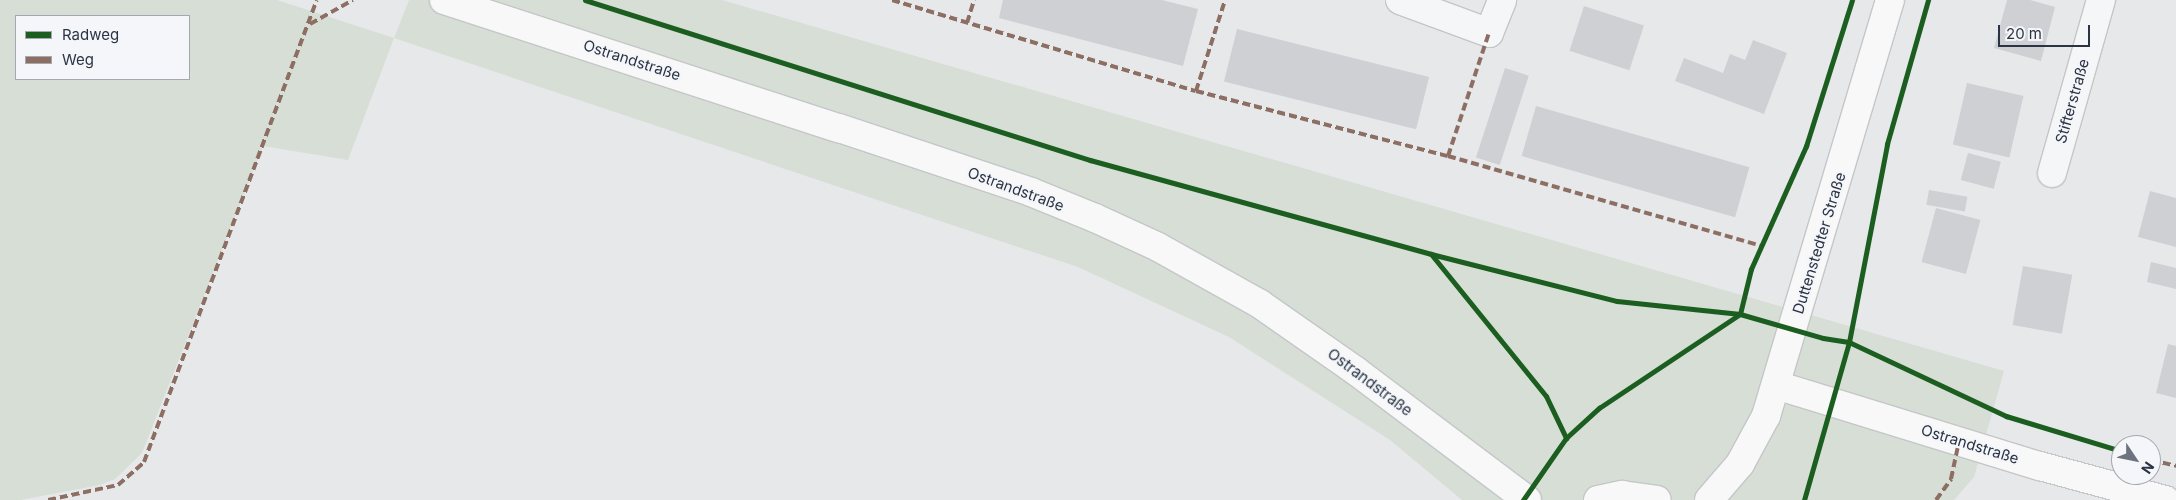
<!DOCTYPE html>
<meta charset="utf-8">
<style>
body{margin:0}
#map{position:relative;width:2176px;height:500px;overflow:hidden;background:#e6e8ea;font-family:Inter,sans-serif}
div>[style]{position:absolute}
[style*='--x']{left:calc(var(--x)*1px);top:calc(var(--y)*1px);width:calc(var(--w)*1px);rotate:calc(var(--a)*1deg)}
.green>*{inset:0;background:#d6ded6}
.building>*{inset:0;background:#ced0d3;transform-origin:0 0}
.roads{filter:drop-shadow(1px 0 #c4c6c8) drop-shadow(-1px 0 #c4c6c8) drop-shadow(0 1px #c4c6c8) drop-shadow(0 -1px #c4c6c8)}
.street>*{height:28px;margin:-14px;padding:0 14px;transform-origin:14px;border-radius:14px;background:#f5f6f7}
.secondary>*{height:28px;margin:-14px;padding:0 14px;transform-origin:14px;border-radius:14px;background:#f8f8f8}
.quiet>*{height:4px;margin-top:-2px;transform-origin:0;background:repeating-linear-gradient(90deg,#8d6e63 0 8px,transparent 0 12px)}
.cycleway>*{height:5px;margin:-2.5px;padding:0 2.5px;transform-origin:2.5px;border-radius:2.5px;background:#1b5e20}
span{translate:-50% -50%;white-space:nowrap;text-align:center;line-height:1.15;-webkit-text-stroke:4.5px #f4f6f9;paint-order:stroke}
.street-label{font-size:15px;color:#2b3445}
.legend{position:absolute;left:15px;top:15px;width:175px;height:65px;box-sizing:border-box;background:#f4f6f9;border:1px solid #a4a8b1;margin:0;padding:6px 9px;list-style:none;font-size:15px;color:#2b3445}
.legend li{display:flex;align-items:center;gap:10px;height:25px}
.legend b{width:25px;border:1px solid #a4a8b1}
.north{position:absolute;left:2111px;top:435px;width:50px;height:50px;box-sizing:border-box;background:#f4f6f9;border:1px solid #a4a8b1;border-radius:50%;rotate:124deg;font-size:14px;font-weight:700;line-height:20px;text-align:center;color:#2b3445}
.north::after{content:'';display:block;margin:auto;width:18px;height:22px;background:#6c737f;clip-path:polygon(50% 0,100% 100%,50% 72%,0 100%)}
.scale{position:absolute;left:1998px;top:25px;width:92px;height:22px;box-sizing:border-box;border:2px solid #2b3445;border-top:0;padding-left:6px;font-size:15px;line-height:18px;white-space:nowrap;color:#2b3445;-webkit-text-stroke:4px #f4f6f9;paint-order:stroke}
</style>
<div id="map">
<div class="green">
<div style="clip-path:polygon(evenodd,0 0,277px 0,394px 38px,409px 0,722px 0,2004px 371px,1974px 477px,1954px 500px,1462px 500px,1390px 440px,1229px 337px,1078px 267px,394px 38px,348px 160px,263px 146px,142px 453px,115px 479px,100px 485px,21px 500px,0 500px,0 0,16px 16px,189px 16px,189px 79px,16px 79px,16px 16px)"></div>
</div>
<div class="building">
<div style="clip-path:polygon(1003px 0,1162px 0,1198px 9px,1183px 66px,999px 18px)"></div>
<div style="clip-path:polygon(2007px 0,2030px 0,2055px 7px,2041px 61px,1994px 48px)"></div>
<div style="left:1584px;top:6px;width:63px;height:47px;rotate:18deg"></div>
<div style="left:1237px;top:29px;width:198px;height:54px;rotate:14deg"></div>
<div style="clip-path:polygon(1753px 40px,1787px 53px,1764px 114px,1675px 81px,1684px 58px,1723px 73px,1730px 54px,1745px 60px)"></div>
<div style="left:1505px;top:68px;width:25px;height:94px;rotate:18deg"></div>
<div style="left:1967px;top:83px;width:58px;height:63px;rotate:13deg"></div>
<div style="left:1536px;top:106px;width:222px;height:52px;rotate:16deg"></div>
<div style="left:1968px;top:153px;width:34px;height:28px;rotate:15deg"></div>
<div style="left:1929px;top:190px;width:39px;height:15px;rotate:10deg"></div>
<div style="clip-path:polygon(2150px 191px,2176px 198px,2176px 247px,2138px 237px)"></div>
<div style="left:1936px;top:208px;width:46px;height:56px;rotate:15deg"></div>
<div style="clip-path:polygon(2151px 262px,2176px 268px,2176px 289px,2147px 282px)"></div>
<div style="left:2023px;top:266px;width:50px;height:60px;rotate:10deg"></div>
<div style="clip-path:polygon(2168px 344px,2176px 346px,2176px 398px,2156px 393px)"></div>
</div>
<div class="roads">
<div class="street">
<div style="--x:1400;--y:0;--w:95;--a:20.3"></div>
<div style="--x:1489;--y:33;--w:35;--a:-68"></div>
<div style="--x:2052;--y:173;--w:180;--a:-74.2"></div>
</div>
<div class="secondary">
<div style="--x:444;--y:0;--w:415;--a:18"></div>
<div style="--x:839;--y:128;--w:202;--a:18.4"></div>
<div style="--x:1031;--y:192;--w:69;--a:22.1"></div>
<div style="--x:1095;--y:218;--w:69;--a:24.7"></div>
<div style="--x:1158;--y:247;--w:117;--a:29.2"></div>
<div style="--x:1260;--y:304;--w:117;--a:34.9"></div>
<div style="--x:1356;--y:371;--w:214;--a:37"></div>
<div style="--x:1776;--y:385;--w:276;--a:17.1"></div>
<div style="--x:2040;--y:466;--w:130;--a:15.2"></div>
<div style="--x:1598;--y:500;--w:25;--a:-12"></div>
<div style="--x:1622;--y:495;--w:35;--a:8"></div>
<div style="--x:1709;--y:500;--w:48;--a:-49.3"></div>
<div style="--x:1740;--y:464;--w:55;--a:-61.6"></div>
<div style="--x:1766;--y:416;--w:434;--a:-73.4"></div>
</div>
</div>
<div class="quiet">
<div style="--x:892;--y:0;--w:317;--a:16.7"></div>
<div style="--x:1196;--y:91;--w:260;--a:14.5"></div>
<div style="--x:1448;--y:156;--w:130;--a:-71.6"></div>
<div style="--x:967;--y:23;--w:24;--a:-73"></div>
<div style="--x:310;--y:24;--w:49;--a:-29.2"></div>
<div style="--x:1196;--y:91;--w:96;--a:-72.3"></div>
<div style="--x:1448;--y:156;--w:326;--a:16"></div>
<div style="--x:2151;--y:460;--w:26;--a:13"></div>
<div style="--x:48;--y:500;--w:72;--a:-12.1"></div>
<div style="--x:118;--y:485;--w:35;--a:-41"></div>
<div style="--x:144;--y:462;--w:493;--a:-69.5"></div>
<div style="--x:1936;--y:500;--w:26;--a:-54"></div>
<div style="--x:1951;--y:479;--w:40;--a:-78"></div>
</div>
<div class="cycleway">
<div style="--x:585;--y:0;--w:530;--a:17.58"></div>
<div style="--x:1090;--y:160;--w:354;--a:15.4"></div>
<div style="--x:1431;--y:254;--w:192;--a:14.2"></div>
<div style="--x:1617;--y:301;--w:124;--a:6"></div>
<div style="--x:1740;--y:314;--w:86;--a:16.1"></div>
<div style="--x:1823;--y:338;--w:26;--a:9"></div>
<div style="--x:1849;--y:342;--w:174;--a:25.2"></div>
<div style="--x:2006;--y:416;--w:120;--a:16.9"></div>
<div style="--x:1431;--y:254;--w:183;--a:51"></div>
<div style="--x:1546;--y:396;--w:47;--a:64.5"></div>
<div style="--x:1523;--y:500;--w:75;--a:-55.3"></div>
<div style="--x:1566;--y:438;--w:45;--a:-42.3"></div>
<div style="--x:1599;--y:408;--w:169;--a:-33.7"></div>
<div style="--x:1740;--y:314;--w:46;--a:-76.3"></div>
<div style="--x:1751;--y:269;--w:135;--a:-65.9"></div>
<div style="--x:1806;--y:146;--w:153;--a:-72.5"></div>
<div style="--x:1804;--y:500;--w:164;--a:-74.1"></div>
<div style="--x:1849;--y:342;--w:202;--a:-79.1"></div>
<div style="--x:1887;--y:144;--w:150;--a:-74.1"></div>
</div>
<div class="street-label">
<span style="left:632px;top:60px;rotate:18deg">Ostrandstraße</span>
<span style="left:2072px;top:101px;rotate:-74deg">Stifterstraße</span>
<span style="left:1016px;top:189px;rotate:20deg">Ostrandstraße</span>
<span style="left:1819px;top:243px;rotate:-73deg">Duttenstedter Straße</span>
<span style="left:1370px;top:382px;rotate:37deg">Ostrandstraße</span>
<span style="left:1970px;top:444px;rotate:17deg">Ostrandstraße</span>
</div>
<ul class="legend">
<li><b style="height:6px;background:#1b5e20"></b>Radweg</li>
<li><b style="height:6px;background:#8d6e63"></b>Weg</li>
</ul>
<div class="north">N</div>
<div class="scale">20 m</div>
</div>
